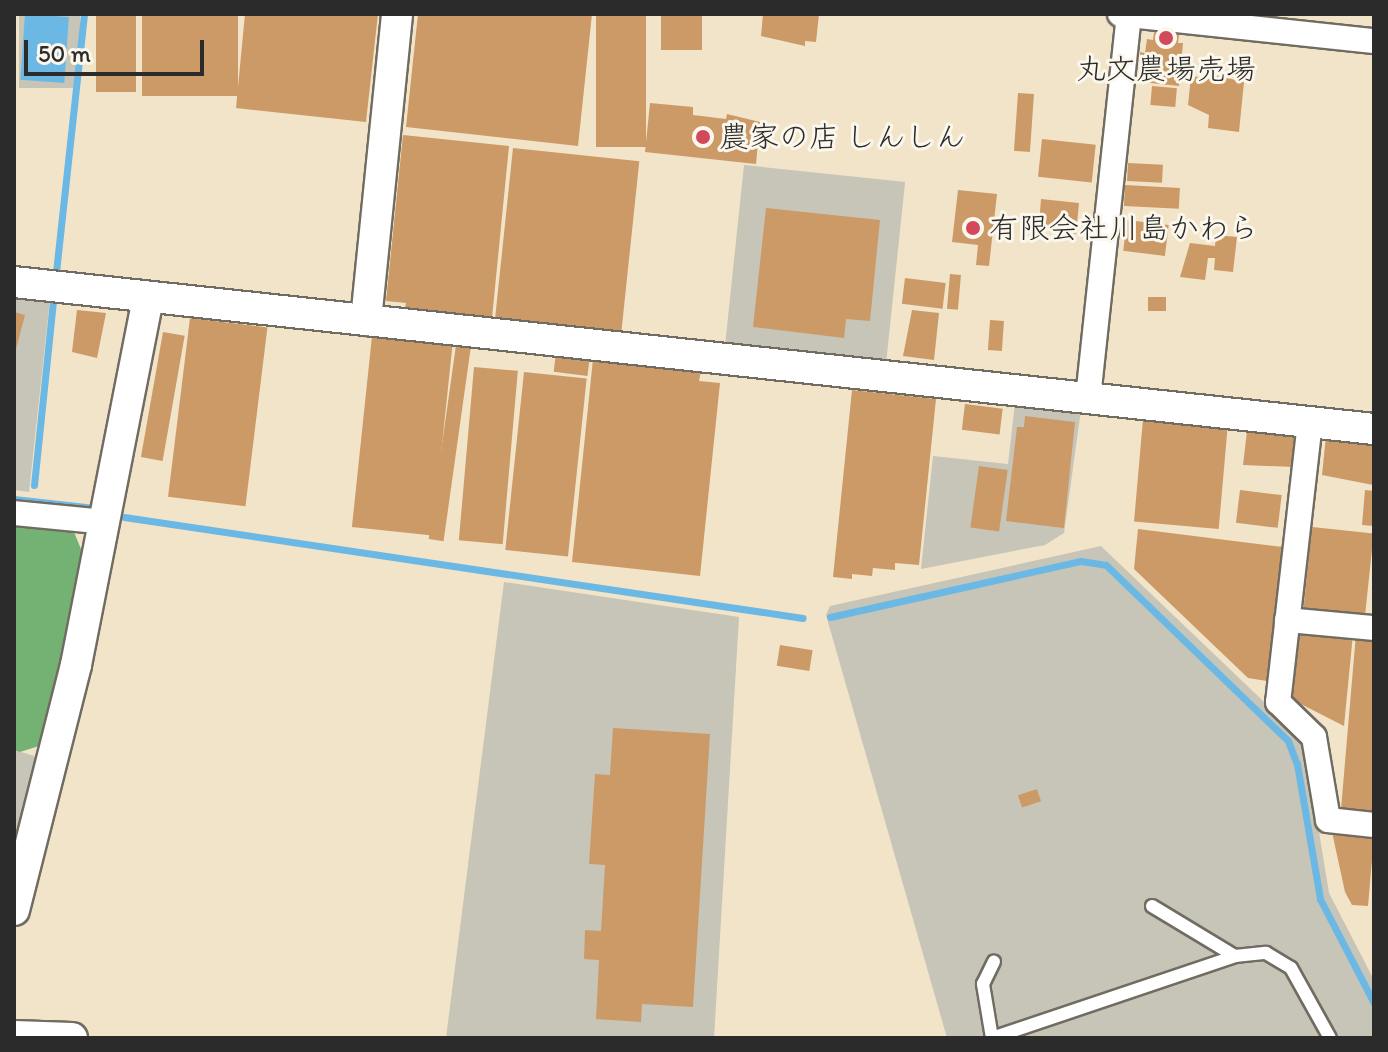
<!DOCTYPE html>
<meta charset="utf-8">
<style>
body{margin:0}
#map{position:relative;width:1388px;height:1052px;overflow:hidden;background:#f2e4c9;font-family:Itim,"Klee One",sans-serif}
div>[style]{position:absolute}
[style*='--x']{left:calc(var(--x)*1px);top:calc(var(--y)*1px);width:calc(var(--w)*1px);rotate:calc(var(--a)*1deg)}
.industrial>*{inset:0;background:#c6c5b8;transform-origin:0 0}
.forest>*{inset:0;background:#74b274}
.water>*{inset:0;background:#6bb8e5;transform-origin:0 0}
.stream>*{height:7px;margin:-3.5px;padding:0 3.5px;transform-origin:3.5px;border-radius:3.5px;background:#6bb8e5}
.building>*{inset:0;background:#cb9a67;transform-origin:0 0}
.roads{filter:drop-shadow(2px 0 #716c62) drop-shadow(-2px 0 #716c62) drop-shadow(0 2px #716c62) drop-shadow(0 -2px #716c62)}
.service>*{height:12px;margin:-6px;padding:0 6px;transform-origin:6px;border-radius:6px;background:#fff}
.minor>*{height:24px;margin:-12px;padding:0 12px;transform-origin:12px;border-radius:12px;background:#fff}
.tertiary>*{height:30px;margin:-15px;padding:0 15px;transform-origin:15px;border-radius:15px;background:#fff}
.dots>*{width:22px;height:22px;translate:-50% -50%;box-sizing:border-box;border:4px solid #fbf7ec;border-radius:50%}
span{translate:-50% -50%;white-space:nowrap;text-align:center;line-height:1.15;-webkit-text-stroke:6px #fbf7ec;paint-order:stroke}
.poi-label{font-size:30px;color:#2b2b2b}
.left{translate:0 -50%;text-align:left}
.frame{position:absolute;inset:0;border:16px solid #2b2b2b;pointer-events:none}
.scale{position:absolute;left:24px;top:40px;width:180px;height:36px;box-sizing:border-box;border:4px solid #2b2b2b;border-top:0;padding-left:10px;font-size:24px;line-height:28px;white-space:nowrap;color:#2b2b2b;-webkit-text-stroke:6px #fbf7ec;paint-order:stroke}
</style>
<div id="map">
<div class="industrial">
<div style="left:19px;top:14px;width:61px;height:74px"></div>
<div style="left:744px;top:165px;width:162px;height:182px;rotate:6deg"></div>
<div style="clip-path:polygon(14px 295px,50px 299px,29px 492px,14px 490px)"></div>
<div style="clip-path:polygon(1015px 403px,1081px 410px,1064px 533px,1045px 545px,921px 569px,933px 456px,1008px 464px)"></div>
<div style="clip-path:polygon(1101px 546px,1304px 740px,1329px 893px,1374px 980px,1374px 1038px,947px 1038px,826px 615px,830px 606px)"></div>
<div style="clip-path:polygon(504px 582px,739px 617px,714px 1038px,446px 1038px)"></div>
<div style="clip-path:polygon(14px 750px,38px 757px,14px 848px)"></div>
</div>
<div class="forest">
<div style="clip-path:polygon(14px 522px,74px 532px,83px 554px,43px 737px,39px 746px,20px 752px,14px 750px)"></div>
</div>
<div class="water">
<div style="left:25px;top:14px;width:44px;height:66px;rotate:4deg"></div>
</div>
<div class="stream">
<div style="--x:56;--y:272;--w:260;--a:-83.8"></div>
<div style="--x:34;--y:485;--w:185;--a:-84.1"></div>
<div style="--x:14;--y:499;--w:81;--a:6.4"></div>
<div style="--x:124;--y:517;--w:686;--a:8.46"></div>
<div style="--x:830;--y:617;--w:257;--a:-12.6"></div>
<div style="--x:1081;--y:561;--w:25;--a:9"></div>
<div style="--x:1106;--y:565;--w:253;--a:44"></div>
<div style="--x:1288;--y:741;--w:25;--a:69"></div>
<div style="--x:1297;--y:764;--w:137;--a:80.3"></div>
<div style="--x:1320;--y:899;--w:117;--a:62.6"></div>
</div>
<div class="building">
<div style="left:96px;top:14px;width:40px;height:78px"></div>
<div style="left:142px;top:14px;width:96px;height:82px"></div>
<div style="clip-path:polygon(245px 14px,378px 14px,366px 122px,236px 108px)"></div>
<div style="clip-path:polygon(418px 14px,592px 14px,578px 146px,406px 127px)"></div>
<div style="left:596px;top:14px;width:50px;height:133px"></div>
<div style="left:661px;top:14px;width:41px;height:36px"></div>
<div style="clip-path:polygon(763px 14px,819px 14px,816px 42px,805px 41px,805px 46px,761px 36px)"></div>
<div style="clip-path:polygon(1154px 32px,1179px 35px,1178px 43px,1183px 43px,1179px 86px,1142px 82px,1140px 52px,1145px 53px,1147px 39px,1153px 40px)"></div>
<div style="clip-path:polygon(1206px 73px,1244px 82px,1239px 132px,1208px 128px,1209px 115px,1188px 105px,1191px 76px,1205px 78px)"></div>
<div style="left:1152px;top:86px;width:25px;height:19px;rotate:5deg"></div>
<div style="left:1018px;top:93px;width:16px;height:58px;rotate:4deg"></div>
<div style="clip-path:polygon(650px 103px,693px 107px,693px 115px,726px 119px,727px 114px,760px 122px,756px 164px,645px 152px)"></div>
<div style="clip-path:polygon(403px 135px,509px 146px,492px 318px,405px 308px,406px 303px,386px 301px)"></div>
<div style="left:1042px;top:139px;width:54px;height:38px;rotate:6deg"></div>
<div style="left:513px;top:148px;width:127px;height:171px;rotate:6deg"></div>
<div style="left:1128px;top:163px;width:35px;height:18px;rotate:3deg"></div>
<div style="left:1125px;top:185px;width:55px;height:21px;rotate:3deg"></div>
<div style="clip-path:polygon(958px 190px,997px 194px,989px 266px,976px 265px,978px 245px,952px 242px)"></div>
<div style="clip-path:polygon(1041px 199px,1079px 203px,1076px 234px,1039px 225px)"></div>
<div style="clip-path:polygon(766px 208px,880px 220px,870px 321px,846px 319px,844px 338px,753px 327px)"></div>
<div style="left:1127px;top:220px;width:42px;height:31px;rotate:7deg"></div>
<div style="clip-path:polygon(1216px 235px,1237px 237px,1233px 272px,1214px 270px,1215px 258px,1208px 258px,1205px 280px,1180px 277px,1190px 243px,1215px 246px)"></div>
<div style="left:950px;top:274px;width:11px;height:35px;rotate:5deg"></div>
<div style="left:905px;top:278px;width:41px;height:26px;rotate:7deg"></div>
<div style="left:1166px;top:297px;width:14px;height:18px;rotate:90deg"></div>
<div style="clip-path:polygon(77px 310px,106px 313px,97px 358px,72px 352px)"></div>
<div style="clip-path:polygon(912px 310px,939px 313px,934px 360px,903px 356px)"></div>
<div style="clip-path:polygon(14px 312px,25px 315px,15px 353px,14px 353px)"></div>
<div style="left:190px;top:318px;width:78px;height:180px;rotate:7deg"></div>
<div style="left:990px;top:320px;width:14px;height:30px;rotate:4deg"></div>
<div style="left:163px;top:332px;width:22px;height:127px;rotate:10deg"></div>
<div style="left:372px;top:336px;width:81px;height:192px;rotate:6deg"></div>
<div style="left:456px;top:345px;width:15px;height:196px;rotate:8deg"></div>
<div style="left:556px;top:353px;width:34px;height:19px;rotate:7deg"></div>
<div style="clip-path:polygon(593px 359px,701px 371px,699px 381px,720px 383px,700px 576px,572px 562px)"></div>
<div style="left:474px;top:367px;width:44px;height:174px;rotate:5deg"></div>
<div style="left:524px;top:372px;width:63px;height:179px;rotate:6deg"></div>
<div style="clip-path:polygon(852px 390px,936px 399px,919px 565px,895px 563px,895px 570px,873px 568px,872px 576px,852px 574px,852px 579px,833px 577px)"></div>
<div style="left:965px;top:404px;width:38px;height:26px;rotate:7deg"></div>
<div style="clip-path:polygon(1025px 416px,1075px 422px,1064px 528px,1006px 521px,1017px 427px,1024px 427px)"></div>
<div style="left:1143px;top:419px;width:85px;height:103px;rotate:5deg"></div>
<div style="clip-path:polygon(1247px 431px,1297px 438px,1294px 467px,1243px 465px)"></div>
<div style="clip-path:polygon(1326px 436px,1374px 444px,1373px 485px,1322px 475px)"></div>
<div style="left:979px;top:466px;width:29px;height:62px;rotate:8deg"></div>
<div style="left:1240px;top:490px;width:42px;height:33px;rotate:7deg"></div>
<div style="clip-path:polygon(1365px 490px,1374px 491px,1374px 526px,1362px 525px)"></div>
<div style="left:1312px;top:527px;width:62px;height:87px;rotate:6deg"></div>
<div style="clip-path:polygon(1138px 529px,1283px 547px,1267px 681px,1248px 678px,1134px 569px)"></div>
<div style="clip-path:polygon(1297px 628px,1353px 634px,1344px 726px,1291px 699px)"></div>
<div style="clip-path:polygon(1356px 634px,1374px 635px,1374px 813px,1341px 809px)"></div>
<div style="left:780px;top:645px;width:33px;height:21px;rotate:9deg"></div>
<div style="clip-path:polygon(613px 728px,710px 734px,693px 1007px,642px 1004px,641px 1022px,596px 1019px,599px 960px,584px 959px,585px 930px,601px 931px,605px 865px,589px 864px,595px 774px,610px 775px)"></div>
<div style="left:1037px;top:789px;width:13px;height:20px;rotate:72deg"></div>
<div style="clip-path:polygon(1332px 832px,1374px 837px,1368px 906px,1352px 905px,1345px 892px)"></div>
</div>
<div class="roads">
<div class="service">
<div style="--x:1152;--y:906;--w:97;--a:31.1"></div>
<div style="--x:992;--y:1038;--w:256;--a:-18.6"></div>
<div style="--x:1235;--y:956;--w:31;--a:-6"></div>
<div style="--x:1266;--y:953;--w:29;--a:31"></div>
<div style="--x:1291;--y:968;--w:80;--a:60.9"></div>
<div style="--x:992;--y:1038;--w:55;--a:-99.5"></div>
<div style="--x:983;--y:984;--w:25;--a:-64"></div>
</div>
<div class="minor">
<div style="--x:1120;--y:14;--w:255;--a:6.1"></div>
<div style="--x:1088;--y:398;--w:386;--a:-83.9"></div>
<div style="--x:1310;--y:422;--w:282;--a:96.5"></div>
<div style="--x:1278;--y:702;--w:50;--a:44.2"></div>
<div style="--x:1314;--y:737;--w:84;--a:80.4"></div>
<div style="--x:1328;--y:820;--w:46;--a:6.2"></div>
<div style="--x:14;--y:513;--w:92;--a:5.6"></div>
<div style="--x:1287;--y:620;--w:87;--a:5.3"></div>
</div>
<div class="tertiary">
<div style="--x:14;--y:282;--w:1368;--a:6.17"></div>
<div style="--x:366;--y:320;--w:308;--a:-84.2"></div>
<div style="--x:14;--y:910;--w:253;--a:-75.8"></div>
<div style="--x:76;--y:665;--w:375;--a:-78.9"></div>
<div style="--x:14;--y:1036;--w:58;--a:2"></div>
</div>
</div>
<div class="dots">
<div style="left:1166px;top:38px;background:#d1495b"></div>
<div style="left:703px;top:137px;background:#d1495b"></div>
<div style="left:973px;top:228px;background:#d1495b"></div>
</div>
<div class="poi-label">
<span style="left:1166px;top:69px">丸文農場売場</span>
<span class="left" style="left:719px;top:137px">農家の店 しんしん</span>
<span class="left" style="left:989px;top:228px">有限会社川島かわら</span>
</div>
<div class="frame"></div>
<div class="scale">50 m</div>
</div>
